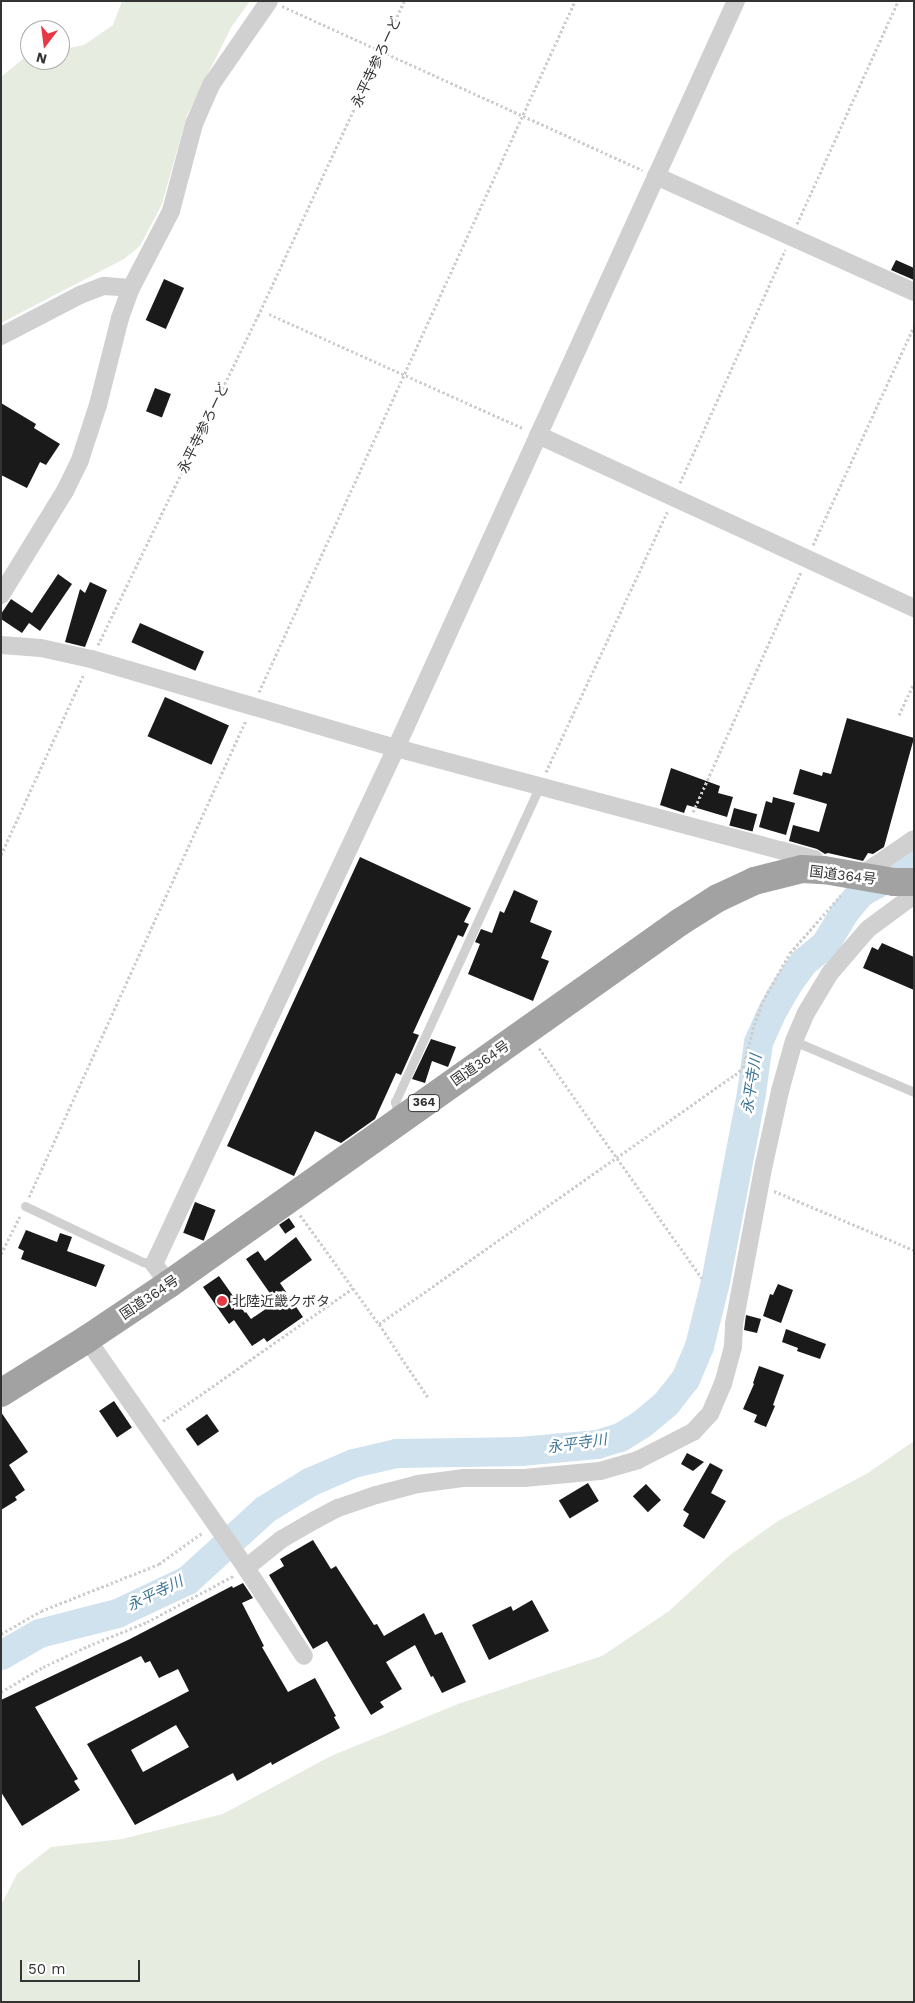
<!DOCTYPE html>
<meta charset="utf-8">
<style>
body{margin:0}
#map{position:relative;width:915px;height:2003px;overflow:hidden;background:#fff;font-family:"Work Sans","Noto Sans JP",sans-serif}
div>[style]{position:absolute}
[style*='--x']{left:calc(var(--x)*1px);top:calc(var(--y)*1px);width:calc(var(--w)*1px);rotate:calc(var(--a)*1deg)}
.green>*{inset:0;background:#e6ecdf}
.river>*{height:29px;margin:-14.5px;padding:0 14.5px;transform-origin:14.5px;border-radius:14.5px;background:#cfe2ee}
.building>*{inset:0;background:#1a1a1a;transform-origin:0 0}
.path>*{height:3px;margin-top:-1.5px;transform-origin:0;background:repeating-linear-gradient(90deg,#cdcdcd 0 2.5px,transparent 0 5px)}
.service>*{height:9px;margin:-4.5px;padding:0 4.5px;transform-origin:4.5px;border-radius:4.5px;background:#d0d0d0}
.minor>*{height:18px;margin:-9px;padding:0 9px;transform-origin:9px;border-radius:9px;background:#d0d0d0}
.trunk>*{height:28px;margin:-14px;padding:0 14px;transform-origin:14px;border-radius:14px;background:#a2a2a2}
.dots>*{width:14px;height:14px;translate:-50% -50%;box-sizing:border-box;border:2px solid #fff;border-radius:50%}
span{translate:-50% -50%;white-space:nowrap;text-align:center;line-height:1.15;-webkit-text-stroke:5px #fff;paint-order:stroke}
.shield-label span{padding:1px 4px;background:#fff;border:1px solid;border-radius:4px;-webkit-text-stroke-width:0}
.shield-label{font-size:12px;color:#333;font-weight:700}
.street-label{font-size:14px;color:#333}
.poi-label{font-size:14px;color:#333}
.left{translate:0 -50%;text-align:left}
.water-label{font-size:15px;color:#3f7597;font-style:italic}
.frame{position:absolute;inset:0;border:2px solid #333;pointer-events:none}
.north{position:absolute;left:20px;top:20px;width:50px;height:50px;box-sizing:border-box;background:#fff;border:1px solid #adadad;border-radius:50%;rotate:195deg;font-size:14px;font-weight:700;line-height:20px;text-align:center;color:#333}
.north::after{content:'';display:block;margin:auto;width:18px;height:22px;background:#e63946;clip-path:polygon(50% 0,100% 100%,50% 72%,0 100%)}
.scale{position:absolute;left:20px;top:1960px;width:120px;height:22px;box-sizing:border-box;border:2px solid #333;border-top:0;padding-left:6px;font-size:15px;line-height:18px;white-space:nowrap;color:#333;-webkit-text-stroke:4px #fff;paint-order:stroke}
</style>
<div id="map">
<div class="green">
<div style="clip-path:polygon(122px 1px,250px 1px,232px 26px,187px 115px,162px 204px,140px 246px,124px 259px,1px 323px,1px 77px,25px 57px,30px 55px,30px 60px,60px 60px,60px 50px,84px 45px,113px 25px)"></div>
<div style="clip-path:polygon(914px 1441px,914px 2002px,1px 2002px,1px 1905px,17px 1874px,51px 1847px,122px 1839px,223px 1814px,331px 1756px,458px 1704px,602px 1656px,669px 1611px,730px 1555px,778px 1521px,868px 1473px)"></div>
</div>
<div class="river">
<div style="--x:1;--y:1655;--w:44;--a:-30.1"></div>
<div style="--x:39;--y:1633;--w:81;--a:-14.4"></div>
<div style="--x:117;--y:1613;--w:77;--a:-25.2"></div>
<div style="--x:187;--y:1580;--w:105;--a:-42.3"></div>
<div style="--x:265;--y:1509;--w:52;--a:-31.5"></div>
<div style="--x:309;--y:1482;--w:48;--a:-23.4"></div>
<div style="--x:353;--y:1463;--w:44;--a:-13.1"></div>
<div style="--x:396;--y:1453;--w:124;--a:-0.9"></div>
<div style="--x:520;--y:1451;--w:77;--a:-5.2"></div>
<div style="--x:597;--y:1444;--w:24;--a:-17"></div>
<div style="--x:620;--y:1437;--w:25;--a:-32"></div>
<div style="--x:641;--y:1424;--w:33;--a:-40"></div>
<div style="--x:666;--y:1403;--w:31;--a:-52"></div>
<div style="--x:685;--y:1379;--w:36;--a:-67"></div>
<div style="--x:699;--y:1346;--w:66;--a:-76"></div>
<div style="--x:715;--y:1282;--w:192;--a:-79.2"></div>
<div style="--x:751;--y:1093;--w:51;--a:-82.2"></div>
<div style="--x:758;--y:1042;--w:36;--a:-66"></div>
<div style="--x:773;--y:1009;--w:30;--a:-60"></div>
<div style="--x:788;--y:983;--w:26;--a:-54"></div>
<div style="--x:803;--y:962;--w:28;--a:-39"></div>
<div style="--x:825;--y:944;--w:37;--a:-59"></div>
<div style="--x:844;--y:912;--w:26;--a:-50"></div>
<div style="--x:861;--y:892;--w:60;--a:-28.7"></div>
</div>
<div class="building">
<div style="clip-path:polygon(896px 260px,914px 268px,914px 280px,891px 270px)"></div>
<div style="left:164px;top:279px;width:22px;height:45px;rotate:24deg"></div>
<div style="left:155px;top:388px;width:17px;height:25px;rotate:21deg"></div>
<div style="clip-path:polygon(1px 403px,36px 424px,34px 428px,60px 444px,46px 465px,40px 462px,27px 488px,1px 475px)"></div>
<div style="clip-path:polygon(58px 574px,72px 584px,40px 631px,29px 623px,22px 633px,1px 619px,1px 614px,11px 599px,32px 613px)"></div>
<div style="clip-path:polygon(90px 582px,107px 590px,85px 647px,65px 642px,80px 589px,85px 593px)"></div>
<div style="left:140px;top:623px;width:70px;height:21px;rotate:24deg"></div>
<div style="left:165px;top:697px;width:70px;height:43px;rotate:24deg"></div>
<div style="clip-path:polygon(847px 718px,914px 738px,884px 847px,873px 854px,868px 853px,863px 861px,828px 853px,825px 854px,817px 849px,789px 841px,793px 825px,819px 832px,827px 804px,793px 794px,800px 769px,822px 776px,823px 772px,831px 774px)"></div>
<div style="clip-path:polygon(671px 768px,720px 786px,718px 793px,733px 797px,727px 817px,687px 805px,684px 813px,660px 805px)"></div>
<div style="clip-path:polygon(773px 797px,795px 803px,786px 835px,759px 827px,766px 801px,772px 803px)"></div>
<div style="left:734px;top:808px;width:24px;height:18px;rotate:15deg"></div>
<div style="clip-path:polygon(360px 857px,471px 908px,464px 922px,469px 924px,463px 937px,458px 935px,413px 1033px,419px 1035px,401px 1075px,396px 1073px,375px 1119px,341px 1143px,315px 1131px,294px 1176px,227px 1146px)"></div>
<div style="clip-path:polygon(514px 890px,538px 901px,530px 922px,552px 931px,541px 958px,549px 961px,533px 1001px,468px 974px,480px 944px,475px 942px,481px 929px,492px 933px,500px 911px,504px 913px)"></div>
<div style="clip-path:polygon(882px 943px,914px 957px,914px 990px,863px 968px,872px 947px,878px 950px)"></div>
<div style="clip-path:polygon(431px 1039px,456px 1047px,448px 1067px,432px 1061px,425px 1083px,412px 1079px)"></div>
<div style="left:195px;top:1202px;width:22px;height:33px;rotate:21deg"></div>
<div style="left:289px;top:1218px;width:11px;height:12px;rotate:56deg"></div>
<div style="clip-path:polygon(26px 1230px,57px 1242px,60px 1233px,72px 1237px,67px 1251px,105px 1265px,96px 1287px,21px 1259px,24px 1251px,18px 1248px)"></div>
<div style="clip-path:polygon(296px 1237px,312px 1260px,280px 1283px,303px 1317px,267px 1342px,264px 1338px,252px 1346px,234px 1320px,229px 1324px,203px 1287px,219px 1276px,245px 1313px,246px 1312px,251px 1319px,276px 1302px,246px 1259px,258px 1251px,265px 1261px)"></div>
<div style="clip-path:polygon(778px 1284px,793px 1290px,781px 1323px,763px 1316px,770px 1294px,773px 1295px)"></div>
<div style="clip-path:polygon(746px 1315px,761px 1319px,757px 1333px,744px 1330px)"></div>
<div style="clip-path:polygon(786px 1329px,826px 1344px,820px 1359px,797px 1351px,798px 1348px,782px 1342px)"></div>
<div style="clip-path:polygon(759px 1366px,784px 1375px,773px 1405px,775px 1406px,766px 1427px,754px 1422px,757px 1415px,743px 1409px,754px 1384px,753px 1383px)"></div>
<div style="left:114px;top:1401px;width:32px;height:18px;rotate:56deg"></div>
<div style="clip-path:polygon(1px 1412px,28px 1452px,9px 1465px,25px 1490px,15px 1497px,17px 1500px,1px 1510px)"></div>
<div style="left:207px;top:1414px;width:21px;height:26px;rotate:55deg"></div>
<div style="clip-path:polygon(687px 1453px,704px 1462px,693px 1471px,681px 1464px)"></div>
<div style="clip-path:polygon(710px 1463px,723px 1470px,711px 1493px,726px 1501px,704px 1539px,683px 1526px,689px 1514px,683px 1510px)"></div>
<div style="left:588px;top:1483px;width:21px;height:34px;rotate:59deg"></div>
<div style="left:646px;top:1484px;width:22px;height:18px;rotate:47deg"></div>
<div style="clip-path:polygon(313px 1540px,331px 1569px,336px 1566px,374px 1625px,377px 1624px,384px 1636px,424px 1613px,435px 1635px,442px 1632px,466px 1682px,442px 1693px,433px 1676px,431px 1677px,415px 1645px,386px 1662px,402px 1689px,380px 1702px,384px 1707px,371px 1715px,327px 1641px,313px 1649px,269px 1575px,284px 1566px,280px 1559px)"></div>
<div style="clip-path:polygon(evenodd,243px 1583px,253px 1598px,242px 1603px,264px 1646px,262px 1647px,288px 1692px,315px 1678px,336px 1716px,334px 1717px,340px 1728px,272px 1765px,271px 1762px,237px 1781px,233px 1773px,135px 1825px,87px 1744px,189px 1691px,178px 1669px,159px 1678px,150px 1661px,145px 1663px,141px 1656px,35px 1707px,78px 1779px,74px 1781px,80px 1790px,22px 1826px,1px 1792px,1px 1700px,130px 1639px,232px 1586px,233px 1588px,243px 1583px,176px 1725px,189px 1747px,143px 1772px,131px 1750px,176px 1725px)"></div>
<div style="clip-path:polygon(532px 1600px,549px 1631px,489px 1660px,472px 1625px,511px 1606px,513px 1611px)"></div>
</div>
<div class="path">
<div style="--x:282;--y:6;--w:396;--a:24.5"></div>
<div style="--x:797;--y:224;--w:245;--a:-65.6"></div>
<div style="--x:269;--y:314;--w:278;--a:24.2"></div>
<div style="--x:680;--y:483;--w:256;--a:-65.7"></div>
<div style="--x:813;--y:545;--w:241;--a:-65.2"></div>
<div style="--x:98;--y:645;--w:366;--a:-64.1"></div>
<div style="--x:258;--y:316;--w:347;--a:-65.1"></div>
<div style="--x:259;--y:692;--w:760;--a:-65.42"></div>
<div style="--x:899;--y:715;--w:35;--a:-65"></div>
<div style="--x:546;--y:772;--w:287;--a:-65"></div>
<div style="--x:693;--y:812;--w:263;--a:-65.8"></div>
<div style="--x:1;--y:855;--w:199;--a:-65.4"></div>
<div style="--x:539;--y:1048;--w:282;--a:54.7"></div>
<div style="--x:774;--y:1191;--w:152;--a:22.9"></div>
<div style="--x:29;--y:1197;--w:524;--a:-65.54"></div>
<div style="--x:300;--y:1215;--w:135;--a:54.1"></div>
<div style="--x:379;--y:1324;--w:90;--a:56.3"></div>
<div style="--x:1;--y:1254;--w:42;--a:-63.4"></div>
<div style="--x:379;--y:1324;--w:434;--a:-35"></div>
<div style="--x:735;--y:1075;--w:11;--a:-41"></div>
<div style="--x:743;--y:1068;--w:44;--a:-75.7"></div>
<div style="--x:754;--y:1025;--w:30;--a:-69"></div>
<div style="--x:765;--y:997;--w:51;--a:-60.4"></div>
<div style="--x:790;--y:953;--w:77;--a:-48.7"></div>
<div style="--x:163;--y:1421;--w:232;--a:-35"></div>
<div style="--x:1;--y:1634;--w:46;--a:-29.9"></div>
<div style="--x:41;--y:1611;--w:127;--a:-21.7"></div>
<div style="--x:159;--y:1564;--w:53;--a:-35.8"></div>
<div style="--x:1;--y:1692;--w:49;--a:-30.8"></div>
<div style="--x:43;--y:1667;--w:50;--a:-25"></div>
<div style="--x:88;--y:1646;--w:64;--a:-22.1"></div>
<div style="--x:147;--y:1622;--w:98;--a:-28.1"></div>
</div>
<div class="service">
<div style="--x:794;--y:1041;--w:130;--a:23"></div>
<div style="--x:399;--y:1117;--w:16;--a:-105"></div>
<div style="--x:395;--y:1102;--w:349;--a:-65.4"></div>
<div style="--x:25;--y:1206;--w:131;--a:25.4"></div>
<div style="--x:143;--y:1262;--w:11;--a:10"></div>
</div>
<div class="minor">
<div style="--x:656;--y:176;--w:283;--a:24.2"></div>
<div style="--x:1;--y:336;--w:89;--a:-27.4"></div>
<div style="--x:80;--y:295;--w:26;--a:-21"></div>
<div style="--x:104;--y:286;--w:27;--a:4"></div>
<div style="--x:538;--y:435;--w:414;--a:24.7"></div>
<div style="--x:1;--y:595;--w:122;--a:-58.4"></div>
<div style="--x:65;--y:491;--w:34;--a:-64"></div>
<div style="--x:80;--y:460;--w:58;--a:-71.9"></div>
<div style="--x:98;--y:405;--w:90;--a:-75.8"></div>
<div style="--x:120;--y:318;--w:32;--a:-70"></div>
<div style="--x:131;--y:288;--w:87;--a:-62.5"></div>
<div style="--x:171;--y:211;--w:90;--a:-75.2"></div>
<div style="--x:194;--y:124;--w:43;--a:-66.4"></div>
<div style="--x:211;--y:85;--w:102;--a:-55.4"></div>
<div style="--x:1;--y:645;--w:40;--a:4.3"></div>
<div style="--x:41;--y:648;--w:51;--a:12.4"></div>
<div style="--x:91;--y:659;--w:318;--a:16.3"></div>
<div style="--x:396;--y:748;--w:397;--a:14.9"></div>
<div style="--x:780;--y:850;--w:35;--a:15"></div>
<div style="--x:814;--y:859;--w:9;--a:49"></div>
<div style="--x:860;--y:876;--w:65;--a:-34.4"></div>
<div style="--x:169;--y:1284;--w:25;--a:-127"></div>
<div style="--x:154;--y:1264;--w:570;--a:-64.87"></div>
<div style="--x:396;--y:748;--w:821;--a:-65.53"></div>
<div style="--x:87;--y:1339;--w:279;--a:55.2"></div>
<div style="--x:246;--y:1568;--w:105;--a:56.6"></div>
<div style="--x:246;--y:1568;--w:46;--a:-38.9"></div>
<div style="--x:282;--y:1539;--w:38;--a:-30"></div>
<div style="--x:315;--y:1520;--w:26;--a:-28"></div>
<div style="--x:338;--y:1508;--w:40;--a:-18.9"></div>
<div style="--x:376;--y:1495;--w:43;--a:-14.7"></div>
<div style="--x:418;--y:1484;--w:45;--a:-7.6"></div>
<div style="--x:463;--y:1478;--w:61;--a:0"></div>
<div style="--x:524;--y:1478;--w:76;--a:-5.3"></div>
<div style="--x:600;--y:1471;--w:40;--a:-16"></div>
<div style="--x:638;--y:1460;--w:62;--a:-27"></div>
<div style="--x:693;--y:1432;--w:25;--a:-47"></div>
<div style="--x:710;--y:1414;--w:33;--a:-67"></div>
<div style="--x:723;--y:1384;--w:39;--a:-75"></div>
<div style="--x:733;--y:1346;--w:22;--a:-87"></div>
<div style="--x:734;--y:1324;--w:163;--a:-79.4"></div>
<div style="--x:764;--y:1164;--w:75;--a:-77.6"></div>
<div style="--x:780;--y:1091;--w:52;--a:-74.4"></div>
<div style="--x:794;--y:1041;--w:30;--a:-67"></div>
<div style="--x:806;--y:1013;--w:47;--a:-59"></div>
<div style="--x:830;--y:973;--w:58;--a:-49.2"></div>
<div style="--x:868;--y:929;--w:57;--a:-36.5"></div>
</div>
<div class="trunk">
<div style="--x:1;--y:1393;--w:102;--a:-32.1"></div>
<div style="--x:87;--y:1339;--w:99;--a:-33.9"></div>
<div style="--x:169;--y:1284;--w:626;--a:-35.31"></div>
<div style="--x:680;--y:922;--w:45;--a:-32.3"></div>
<div style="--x:718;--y:898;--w:40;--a:-25"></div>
<div style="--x:754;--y:881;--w:49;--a:-14"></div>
<div style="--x:802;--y:869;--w:22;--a:3"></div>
<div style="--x:824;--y:870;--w:71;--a:9.7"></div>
<div style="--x:894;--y:882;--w:20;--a:0"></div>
</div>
<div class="dots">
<div style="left:222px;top:1301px;background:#e63946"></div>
</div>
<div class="shield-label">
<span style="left:424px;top:1103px">364</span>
</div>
<div class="street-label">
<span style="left:376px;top:62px;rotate:-65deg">永平寺参ろーど</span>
<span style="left:203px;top:428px;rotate:-64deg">永平寺参ろーど</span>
<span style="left:843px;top:875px;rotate:7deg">国道364号</span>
<span style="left:480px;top:1063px;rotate:-35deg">国道364号</span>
<span style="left:149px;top:1297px;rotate:-34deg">国道364号</span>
</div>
<div class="poi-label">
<span class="left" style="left:232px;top:1301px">北陸近畿クボタ</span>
</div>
<div class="water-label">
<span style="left:752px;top:1084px;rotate:-81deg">永平寺川</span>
<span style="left:577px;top:1444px;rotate:-8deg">永平寺川</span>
<span style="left:155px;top:1594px;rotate:-26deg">永平寺川</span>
</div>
<div class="frame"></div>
<div class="north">N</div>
<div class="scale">50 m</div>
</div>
